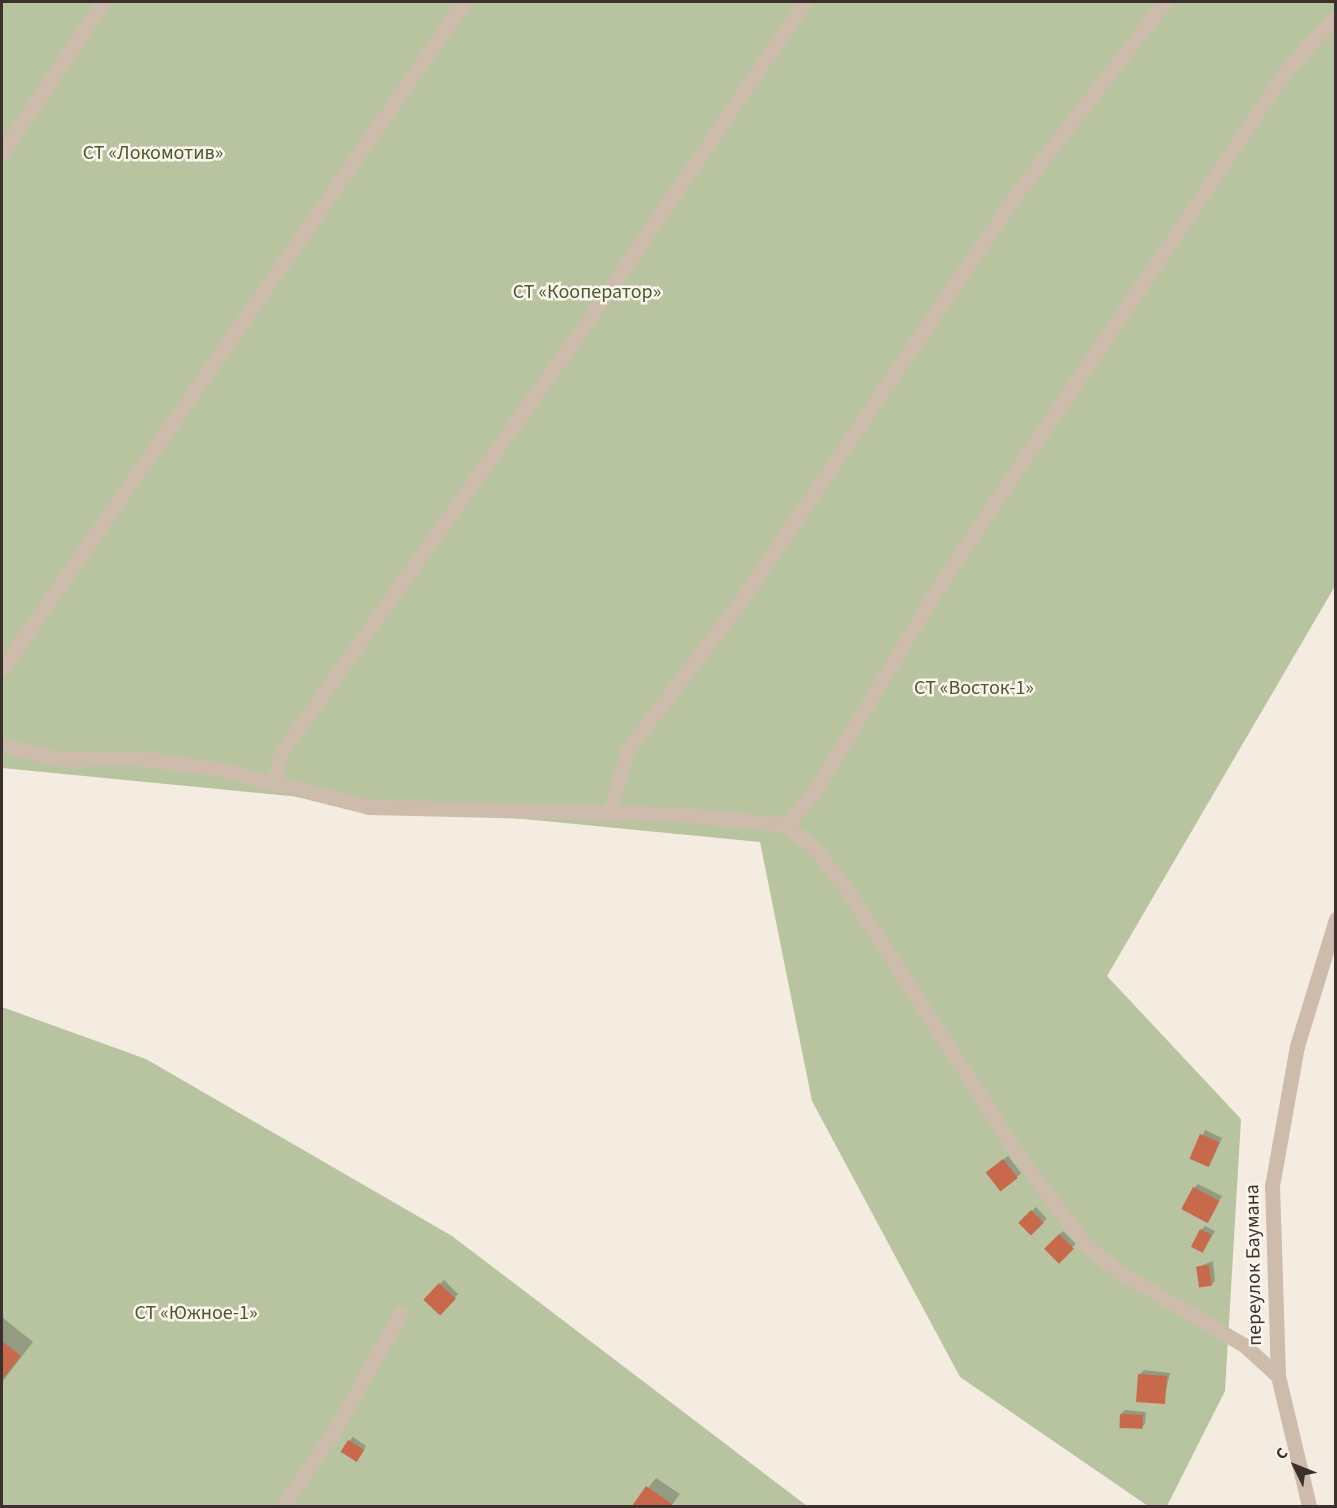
<!DOCTYPE html>
<meta charset="utf-8">
<style>
body{margin:0}
#map{position:relative;width:1337px;height:1508px;overflow:hidden;background:#f4ebe1;font-family:"Source Sans 3",sans-serif}
div>[style]{position:absolute}
[style*='--x']{left:calc(var(--x)*1px);top:calc(var(--y)*1px);width:calc(var(--w)*1px);rotate:calc(var(--a)*1deg)}
.green>*{inset:0;background:#b8c4a0}
.shadow>*{inset:0;background:#0003;transform-origin:0 0}
.building>*{inset:0;background:#c8694b;transform-origin:0 0}
.minor>*{height:15px;margin:-7.5px;padding:0 7.5px;transform-origin:7.5px;border-radius:7.5px;background:#cdbbac}
span{translate:-50% -50%;white-space:nowrap;text-align:center;line-height:1.15;-webkit-text-stroke:5px #fbf5ee;paint-order:stroke}
.park-label{font-size:20px;color:#4a5a2e}
.street-label{font-size:20px;color:#3b302b}
.frame{position:absolute;inset:0;border:3px solid #3b302b;pointer-events:none}
.north{position:absolute;left:1265px;top:1436px;width:60px;height:60px;-webkit-text-stroke:4px #fbf5ee;paint-order:stroke;rotate:313deg;font-size:16px;font-weight:700;line-height:24px;text-align:center;color:#3b302b}
.north::after{content:'';display:block;margin:auto;width:21px;height:27px;background:#3b302b;clip-path:polygon(50% 0,100% 100%,50% 72%,0 100%)}
</style>
<div id="map">
<div class="green">
<div style="clip-path:polygon(2px 2px,1335px 2px,1335px 586px,1107px 976px,1241px 1119px,1225px 1391px,1167px 1506px,1148px 1506px,960px 1377px,812px 1101px,760px 842px,2px 768px)"></div>
<div style="clip-path:polygon(2px 1007px,146px 1059px,452px 1236px,807px 1506px,2px 1506px)"></div>
</div>
<div class="shadow">
<div style="left:1205px;top:1130px;width:19px;height:32px;rotate:25deg"></div>
<div style="clip-path:polygon(1008px 1156px,1021px 1173px,1017px 1177px,991px 1169px)"></div>
<div style="clip-path:polygon(1198px 1184px,1222px 1196px,1207px 1221px,1194px 1188px)"></div>
<div style="left:1036px;top:1207px;width:16px;height:23px;rotate:47deg"></div>
<div style="clip-path:polygon(1205px 1226px,1215px 1231px,1203px 1252px,1201px 1230px)"></div>
<div style="left:1063px;top:1231px;width:18px;height:25px;rotate:45deg"></div>
<div style="clip-path:polygon(1213px 1261px,1215px 1281px,1211px 1285px,1197px 1267px)"></div>
<div style="left:444px;top:1280px;width:20px;height:28px;rotate:45deg"></div>
<div style="clip-path:polygon(2px 1317px,33px 1342px,2px 1382px)"></div>
<div style="clip-path:polygon(1144px 1370px,1170px 1373px,1163px 1403px,1140px 1374px)"></div>
<div style="clip-path:polygon(1125px 1410px,1146px 1412px,1145px 1424px,1141px 1428px,1121px 1414px)"></div>
<div style="clip-path:polygon(353px 1437px,366px 1446px,360px 1457px,349px 1441px)"></div>
<div style="clip-path:polygon(656px 1478px,680px 1494px,671px 1506px,633px 1506px)"></div>
</div>
<div class="building">
<div style="left:1200px;top:1134px;width:21px;height:27px;rotate:23deg"></div>
<div style="left:1003px;top:1159px;width:24px;height:22px;rotate:52deg"></div>
<div style="left:1193px;top:1187px;width:30px;height:25px;rotate:28deg"></div>
<div style="left:1031px;top:1210px;width:18px;height:18px;rotate:45deg"></div>
<div style="left:1200px;top:1229px;width:13px;height:20px;rotate:27deg"></div>
<div style="left:1059px;top:1234px;width:21px;height:21px;rotate:45deg"></div>
<div style="left:1209px;top:1265px;width:21px;height:13px;rotate:82deg"></div>
<div style="left:439px;top:1283px;width:23px;height:23px;rotate:43deg"></div>
<div style="clip-path:polygon(2px 1341px,21px 1356px,2px 1380px)"></div>
<div style="left:1138px;top:1374px;width:29px;height:28px;rotate:4deg"></div>
<div style="left:1120px;top:1414px;width:23px;height:14px;rotate:2deg"></div>
<div style="left:348px;top:1440px;width:19px;height:14px;rotate:32deg"></div>
<div style="clip-path:polygon(646px 1486px,672px 1504px,670px 1506px,632px 1506px)"></div>
</div>
<div class="minor">
<div style="--x:2;--y:153;--w:182;--a:-56.2"></div>
<div style="--x:2;--y:669;--w:811;--a:-55.29"></div>
<div style="--x:2;--y:745;--w:60;--a:13.6"></div>
<div style="--x:60;--y:759;--w:76;--a:-0.8"></div>
<div style="--x:136;--y:758;--w:83;--a:7.6"></div>
<div style="--x:218;--y:769;--w:156;--a:14.1"></div>
<div style="--x:369;--y:807;--w:308;--a:1.3"></div>
<div style="--x:677;--y:814;--w:111;--a:5.7"></div>
<div style="--x:787;--y:825;--w:38;--a:41"></div>
<div style="--x:816;--y:850;--w:59;--a:52.5"></div>
<div style="--x:852;--y:897;--w:307;--a:57.2"></div>
<div style="--x:1018;--y:1155;--w:111;--a:53"></div>
<div style="--x:1085;--y:1244;--w:40;--a:40"></div>
<div style="--x:1116;--y:1270;--w:148;--a:30.4"></div>
<div style="--x:1244;--y:1345;--w:46;--a:42.4"></div>
<div style="--x:273;--y:783;--w:31;--a:-75"></div>
<div style="--x:281;--y:753;--w:541;--a:-54.63"></div>
<div style="--x:594;--y:312;--w:375;--a:-55.8"></div>
<div style="--x:609;--y:814;--w:68;--a:-73.7"></div>
<div style="--x:628;--y:749;--w:185;--a:-52.7"></div>
<div style="--x:740;--y:602;--w:493;--a:-55.9"></div>
<div style="--x:1016;--y:194;--w:243;--a:-52.2"></div>
<div style="--x:787;--y:825;--w:50;--a:-51.5"></div>
<div style="--x:818;--y:786;--w:243;--a:-58.8"></div>
<div style="--x:944;--y:578;--w:615;--a:-56"></div>
<div style="--x:1288;--y:68;--w:71;--a:-47.3"></div>
<div style="--x:283;--y:1506;--w:94;--a:-55.8"></div>
<div style="--x:336;--y:1428;--w:131;--a:-60.7"></div>
<div style="--x:1309;--y:1506;--w:134;--a:-103.4"></div>
<div style="--x:1278;--y:1376;--w:190;--a:-91.8"></div>
<div style="--x:1272;--y:1186;--w:142;--a:-79.9"></div>
<div style="--x:1297;--y:1046;--w:133;--a:-72.9"></div>
</div>
<div class="park-label">
<span style="left:153px;top:153px">СТ «Локомотив»</span>
<span style="left:587px;top:292px">СТ «Кооператор»</span>
<span style="left:974px;top:688px">СТ «Восток-1»</span>
<span style="left:196px;top:1313px">СТ «Южное-1»</span>
</div>
<div class="street-label">
<span style="left:1254px;top:1265px;rotate:-91deg">переулок Баумана</span>
</div>
<div class="frame"></div>
<div class="north">С</div>
</div>
